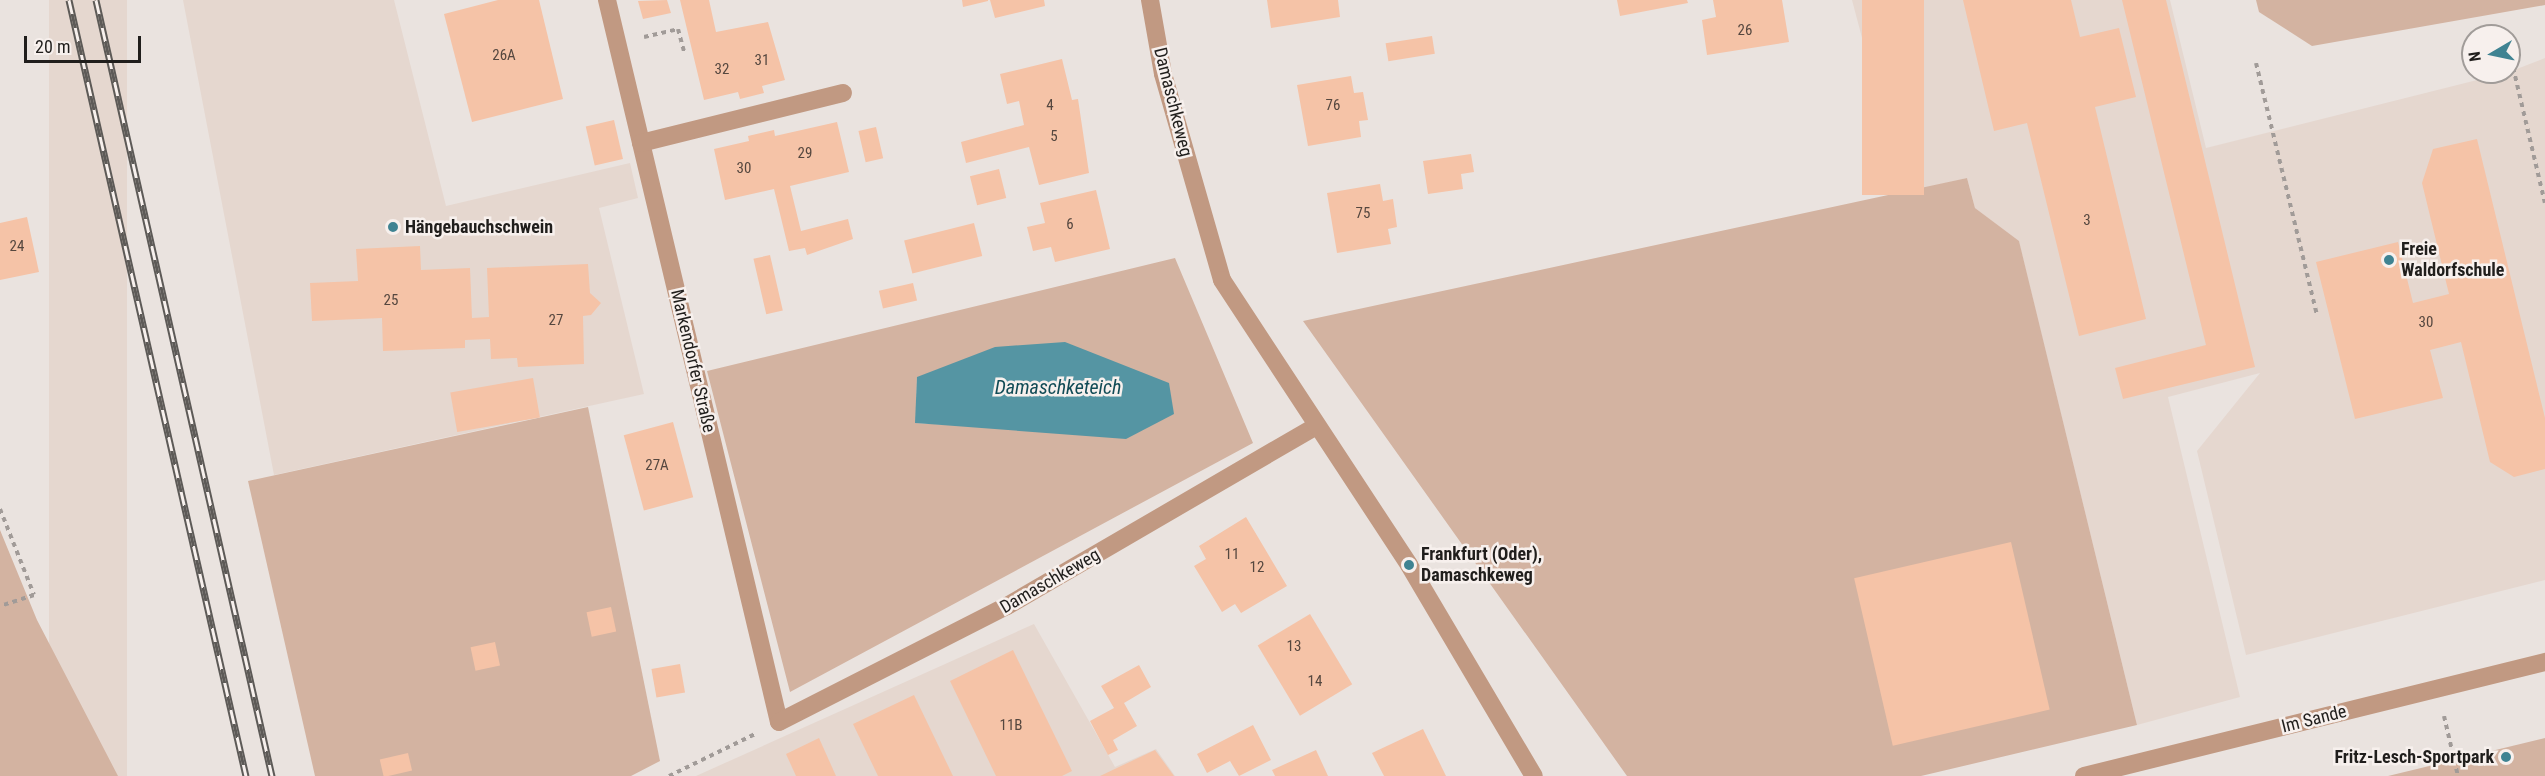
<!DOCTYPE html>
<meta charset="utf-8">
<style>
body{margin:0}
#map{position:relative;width:2545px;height:776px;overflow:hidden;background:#eae3df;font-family:"Roboto Condensed",sans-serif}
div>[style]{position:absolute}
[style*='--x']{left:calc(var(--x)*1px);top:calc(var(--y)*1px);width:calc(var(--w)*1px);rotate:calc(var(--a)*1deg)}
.built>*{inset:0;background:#e5d7cf;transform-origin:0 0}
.green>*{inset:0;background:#d3b3a1}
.water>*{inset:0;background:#5595a3}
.building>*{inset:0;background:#f5c3a7;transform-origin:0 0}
.path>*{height:4px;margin-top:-2px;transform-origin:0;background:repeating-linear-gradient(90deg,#a19b98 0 4.5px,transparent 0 9px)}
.lane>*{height:18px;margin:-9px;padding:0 9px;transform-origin:9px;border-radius:9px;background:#c19982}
.street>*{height:18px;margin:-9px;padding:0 9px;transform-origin:9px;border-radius:9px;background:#c19982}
.rail>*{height:7px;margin-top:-3.5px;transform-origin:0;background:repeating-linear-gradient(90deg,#f7f0ed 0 14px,#5d5a57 0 28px);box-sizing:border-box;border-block:2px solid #5d5a57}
.dots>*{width:16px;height:16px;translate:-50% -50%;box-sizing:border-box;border:3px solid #f7f0ed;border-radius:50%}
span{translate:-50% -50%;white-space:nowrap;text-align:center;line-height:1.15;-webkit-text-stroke:5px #f7f0ed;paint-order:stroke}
.number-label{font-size:15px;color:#55473f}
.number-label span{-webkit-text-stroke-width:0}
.street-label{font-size:18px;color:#201e1c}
.poi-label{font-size:18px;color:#201e1c;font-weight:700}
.left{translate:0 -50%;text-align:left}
.right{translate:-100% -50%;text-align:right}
.water-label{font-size:20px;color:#114b56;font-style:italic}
.north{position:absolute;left:2461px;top:24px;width:60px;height:60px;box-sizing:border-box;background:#f7f0ed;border:2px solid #a19c99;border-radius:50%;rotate:261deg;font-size:16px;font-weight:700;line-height:24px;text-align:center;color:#201e1c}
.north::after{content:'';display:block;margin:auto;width:21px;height:27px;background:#3f8392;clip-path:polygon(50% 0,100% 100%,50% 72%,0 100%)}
.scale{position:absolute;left:24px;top:36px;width:117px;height:27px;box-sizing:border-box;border:3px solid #201e1c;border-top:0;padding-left:8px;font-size:18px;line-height:21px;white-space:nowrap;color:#201e1c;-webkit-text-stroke:4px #f7f0ed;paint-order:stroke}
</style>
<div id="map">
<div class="built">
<div style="left:49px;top:0;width:78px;height:795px"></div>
<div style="clip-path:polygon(183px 0,394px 0,446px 206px,630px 163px,638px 198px,599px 208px,644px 394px,274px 475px)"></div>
<div style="clip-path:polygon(1852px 0,2170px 0,2206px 148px,2509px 72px,2545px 58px,2545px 580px,2246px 655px,2197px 451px,2260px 373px,2168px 397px,2240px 697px,2137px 725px,2019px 242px,1975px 208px,1967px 178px,1903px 193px)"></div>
<div style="clip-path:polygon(1034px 624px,1115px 767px,1156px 749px,1175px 776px,696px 776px)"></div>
</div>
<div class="green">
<div style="clip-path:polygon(2256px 0,2545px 0,2545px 5px,2312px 46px,2259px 12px)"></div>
<div style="clip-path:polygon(1967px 178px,1975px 208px,2019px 241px,2137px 725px,1921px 776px,1627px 776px,1303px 321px)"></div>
<div style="clip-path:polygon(evenodd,1175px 258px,1253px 443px,790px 692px,707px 371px,1175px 258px,917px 377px,1022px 429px,916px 423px,917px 377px)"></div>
<div style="clip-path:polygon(588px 407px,660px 761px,631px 776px,315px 776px,248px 481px)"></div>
<div style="clip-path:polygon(0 530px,37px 620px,118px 776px,0 776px)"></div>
<div style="clip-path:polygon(2545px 738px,2545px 776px,2388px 776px)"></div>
</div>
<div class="water">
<div style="clip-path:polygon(1065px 342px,1169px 383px,1174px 414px,1126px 439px,915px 423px,917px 377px,995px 347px)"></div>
</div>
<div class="building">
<div style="clip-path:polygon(498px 0,539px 0,563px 99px,472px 122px,444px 14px)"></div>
<div style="clip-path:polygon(667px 0,671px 13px,643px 19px,638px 1px)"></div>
<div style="clip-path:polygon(680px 0,709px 0,716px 32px,768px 22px,785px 80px,762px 86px,764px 93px,740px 99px,738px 92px,704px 100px)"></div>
<div style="clip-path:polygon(962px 0,988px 0,988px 1px,963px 7px)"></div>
<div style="clip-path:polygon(990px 0,1044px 0,1045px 6px,995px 18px)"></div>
<div style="clip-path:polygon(1267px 0,1338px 0,1340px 17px,1271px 28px)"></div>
<div style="clip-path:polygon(1617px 0,1687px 0,1688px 3px,1620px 16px)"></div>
<div style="clip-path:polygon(1713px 0,1782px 0,1789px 42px,1707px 55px,1702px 20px,1716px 17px)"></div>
<div style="left:1862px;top:0;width:62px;height:195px"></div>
<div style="clip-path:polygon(1963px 0,2071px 0,2080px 37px,2119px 28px,2136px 97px,2095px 107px,2146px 319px,2079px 336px,2027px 123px,1994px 131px)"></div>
<div style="clip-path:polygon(2122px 0,2166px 0,2255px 367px,2123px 399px,2115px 368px,2206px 345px)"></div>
<div style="left:1432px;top:36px;width:18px;height:47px;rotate:81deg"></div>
<div style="clip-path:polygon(1062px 59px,1072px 100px,1078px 99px,1089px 173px,1039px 185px,1029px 147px,966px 163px,961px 142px,1024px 125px,1019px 101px,1007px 104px,1000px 74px)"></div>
<div style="clip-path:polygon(1351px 76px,1354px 93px,1363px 92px,1368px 120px,1359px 121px,1361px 137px,1308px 146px,1297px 85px)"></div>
<div style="left:614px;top:120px;width:40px;height:29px;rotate:77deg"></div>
<div style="clip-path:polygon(837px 122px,849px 172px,790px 186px,801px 231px,848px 219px,853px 239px,807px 255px,805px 248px,789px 251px,774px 189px,725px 200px,714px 149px,749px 141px,748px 136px,774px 130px,775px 136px)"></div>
<div style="left:876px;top:127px;width:32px;height:18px;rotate:77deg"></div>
<div style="clip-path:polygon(2477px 139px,2545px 418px,2545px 469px,2514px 477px,2490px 462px,2461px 342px,2430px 350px,2443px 398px,2355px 419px,2316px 262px,2398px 242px,2413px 303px,2449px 294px,2422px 183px,2433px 149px)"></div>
<div style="clip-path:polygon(1471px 154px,1474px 172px,1461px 174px,1463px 189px,1428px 194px,1423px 161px)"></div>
<div style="left:999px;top:169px;width:30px;height:30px;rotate:76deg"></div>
<div style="clip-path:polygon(1380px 184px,1383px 201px,1393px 199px,1397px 227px,1388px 229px,1391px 244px,1337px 253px,1327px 193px)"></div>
<div style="clip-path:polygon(1096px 190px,1110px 249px,1055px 262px,1051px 247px,1033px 251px,1027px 227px,1045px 223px,1040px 203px)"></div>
<div style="clip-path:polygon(27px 217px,39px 272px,0 280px,0 223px)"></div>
<div style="left:974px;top:223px;width:34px;height:72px;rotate:76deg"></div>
<div style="clip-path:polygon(420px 246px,421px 270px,470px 268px,472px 318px,489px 317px,487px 268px,588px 264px,590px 293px,601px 303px,591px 315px,583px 316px,584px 364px,518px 367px,517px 358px,491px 359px,490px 339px,465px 340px,465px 348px,383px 351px,382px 318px,312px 321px,310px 283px,358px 281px,356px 249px)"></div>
<div style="left:770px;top:255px;width:57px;height:17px;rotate:77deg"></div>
<div style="left:913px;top:283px;width:18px;height:35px;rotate:77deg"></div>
<div style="left:533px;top:378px;width:40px;height:84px;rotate:80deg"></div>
<div style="left:673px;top:422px;width:78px;height:51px;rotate:75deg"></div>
<div style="clip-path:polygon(1246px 517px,1287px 586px,1241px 613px,1235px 604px,1222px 612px,1194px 566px,1206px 559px,1199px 546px)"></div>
<div style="left:2011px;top:542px;width:172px;height:161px;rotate:77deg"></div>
<div style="left:611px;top:607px;width:25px;height:25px;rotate:78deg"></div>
<div style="left:1310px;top:614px;width:82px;height:61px;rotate:59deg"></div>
<div style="left:495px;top:642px;width:24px;height:25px;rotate:78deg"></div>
<div style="clip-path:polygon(1013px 650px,1072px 771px,1062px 776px,996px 776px,950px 681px)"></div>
<div style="left:680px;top:664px;width:29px;height:29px;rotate:80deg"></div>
<div style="clip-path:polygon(1139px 665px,1151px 687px,1124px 703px,1137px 726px,1113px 740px,1118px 750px,1108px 755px,1090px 721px,1114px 708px,1101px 686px)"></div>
<div style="clip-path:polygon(914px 695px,953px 776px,878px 776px,853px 724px)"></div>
<div style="clip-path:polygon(1253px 725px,1271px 760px,1239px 776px,1230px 761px,1207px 773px,1197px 754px)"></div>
<div style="clip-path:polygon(1423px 729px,1446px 776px,1384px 776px,1372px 753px)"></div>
<div style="clip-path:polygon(819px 738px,836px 776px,796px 776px,786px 754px)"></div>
<div style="clip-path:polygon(1155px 750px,1174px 776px,1100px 776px)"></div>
<div style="clip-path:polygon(1316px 750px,1328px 776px,1275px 776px,1272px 770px)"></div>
<div style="left:408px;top:753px;width:18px;height:29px;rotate:77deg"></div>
</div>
<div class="path">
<div style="--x:644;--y:37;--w:35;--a:-13"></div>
<div style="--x:678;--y:29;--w:23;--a:75"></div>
<div style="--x:2509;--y:50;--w:157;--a:76.8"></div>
<div style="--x:2256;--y:63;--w:259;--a:76.4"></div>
<div style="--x:0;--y:509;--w:92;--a:68.4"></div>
<div style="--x:34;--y:595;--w:36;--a:162"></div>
<div style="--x:2444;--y:716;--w:62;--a:76.9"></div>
<div style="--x:669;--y:776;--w:96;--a:-26"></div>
</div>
<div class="lane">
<div style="--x:607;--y:0;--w:742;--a:76.6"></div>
<div style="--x:779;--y:722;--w:256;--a:-27"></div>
<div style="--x:1007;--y:606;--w:355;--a:-30.2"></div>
<div style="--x:641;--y:143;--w:208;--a:-13.9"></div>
</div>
<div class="street">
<div style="--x:1150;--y:0;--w:75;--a:80"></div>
<div style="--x:1163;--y:74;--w:214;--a:74"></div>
<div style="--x:1222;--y:280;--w:341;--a:56.7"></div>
<div style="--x:1409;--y:565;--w:245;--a:59.4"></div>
<div style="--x:2084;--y:776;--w:475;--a:-13.9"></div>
</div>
<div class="rail">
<div style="--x:69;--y:0;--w:796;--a:77.15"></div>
<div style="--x:96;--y:0;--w:796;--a:77.22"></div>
</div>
<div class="dots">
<div style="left:393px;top:227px;background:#3f8392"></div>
<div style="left:2389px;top:260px;background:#3f8392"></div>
<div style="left:1409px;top:565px;background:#3f8392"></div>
<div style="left:2506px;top:757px;background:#3f8392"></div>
</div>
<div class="number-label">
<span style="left:1745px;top:31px">26</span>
<span style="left:504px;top:56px">26A</span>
<span style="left:762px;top:61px">31</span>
<span style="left:722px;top:70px">32</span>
<span style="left:1050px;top:106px">4</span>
<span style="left:1333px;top:106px">76</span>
<span style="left:1054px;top:137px">5</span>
<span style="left:805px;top:154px">29</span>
<span style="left:744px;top:169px">30</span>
<span style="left:1363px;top:214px">75</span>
<span style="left:2087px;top:221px">3</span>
<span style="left:1070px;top:225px">6</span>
<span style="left:17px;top:247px">24</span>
<span style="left:391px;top:301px">25</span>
<span style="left:556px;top:321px">27</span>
<span style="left:2426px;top:323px">30</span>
<span style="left:657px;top:466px">27A</span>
<span style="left:1232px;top:555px">11</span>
<span style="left:1257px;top:568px">12</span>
<span style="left:1294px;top:647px">13</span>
<span style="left:1315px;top:682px">14</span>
<span style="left:1011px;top:726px">11B</span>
</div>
<div class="street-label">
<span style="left:1173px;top:102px;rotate:76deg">Damaschkeweg</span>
<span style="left:693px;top:361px;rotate:77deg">Markendorfer Straße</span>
<span style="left:1050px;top:581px;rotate:-30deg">Damaschkeweg</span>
<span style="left:2314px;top:719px;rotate:-14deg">Im Sande</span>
</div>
<div class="poi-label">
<span class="left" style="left:405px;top:227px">Hängebauchschwein</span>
<span class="left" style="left:2401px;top:260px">Freie<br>Waldorfschule</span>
<span class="left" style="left:1421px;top:565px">Frankfurt (Oder),<br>Damaschkeweg</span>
<span class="right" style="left:2494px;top:757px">Fritz-Lesch-Sportpark</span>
</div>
<div class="water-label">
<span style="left:1058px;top:387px">Damaschketeich</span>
</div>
<div class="north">N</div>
<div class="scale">20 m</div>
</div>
